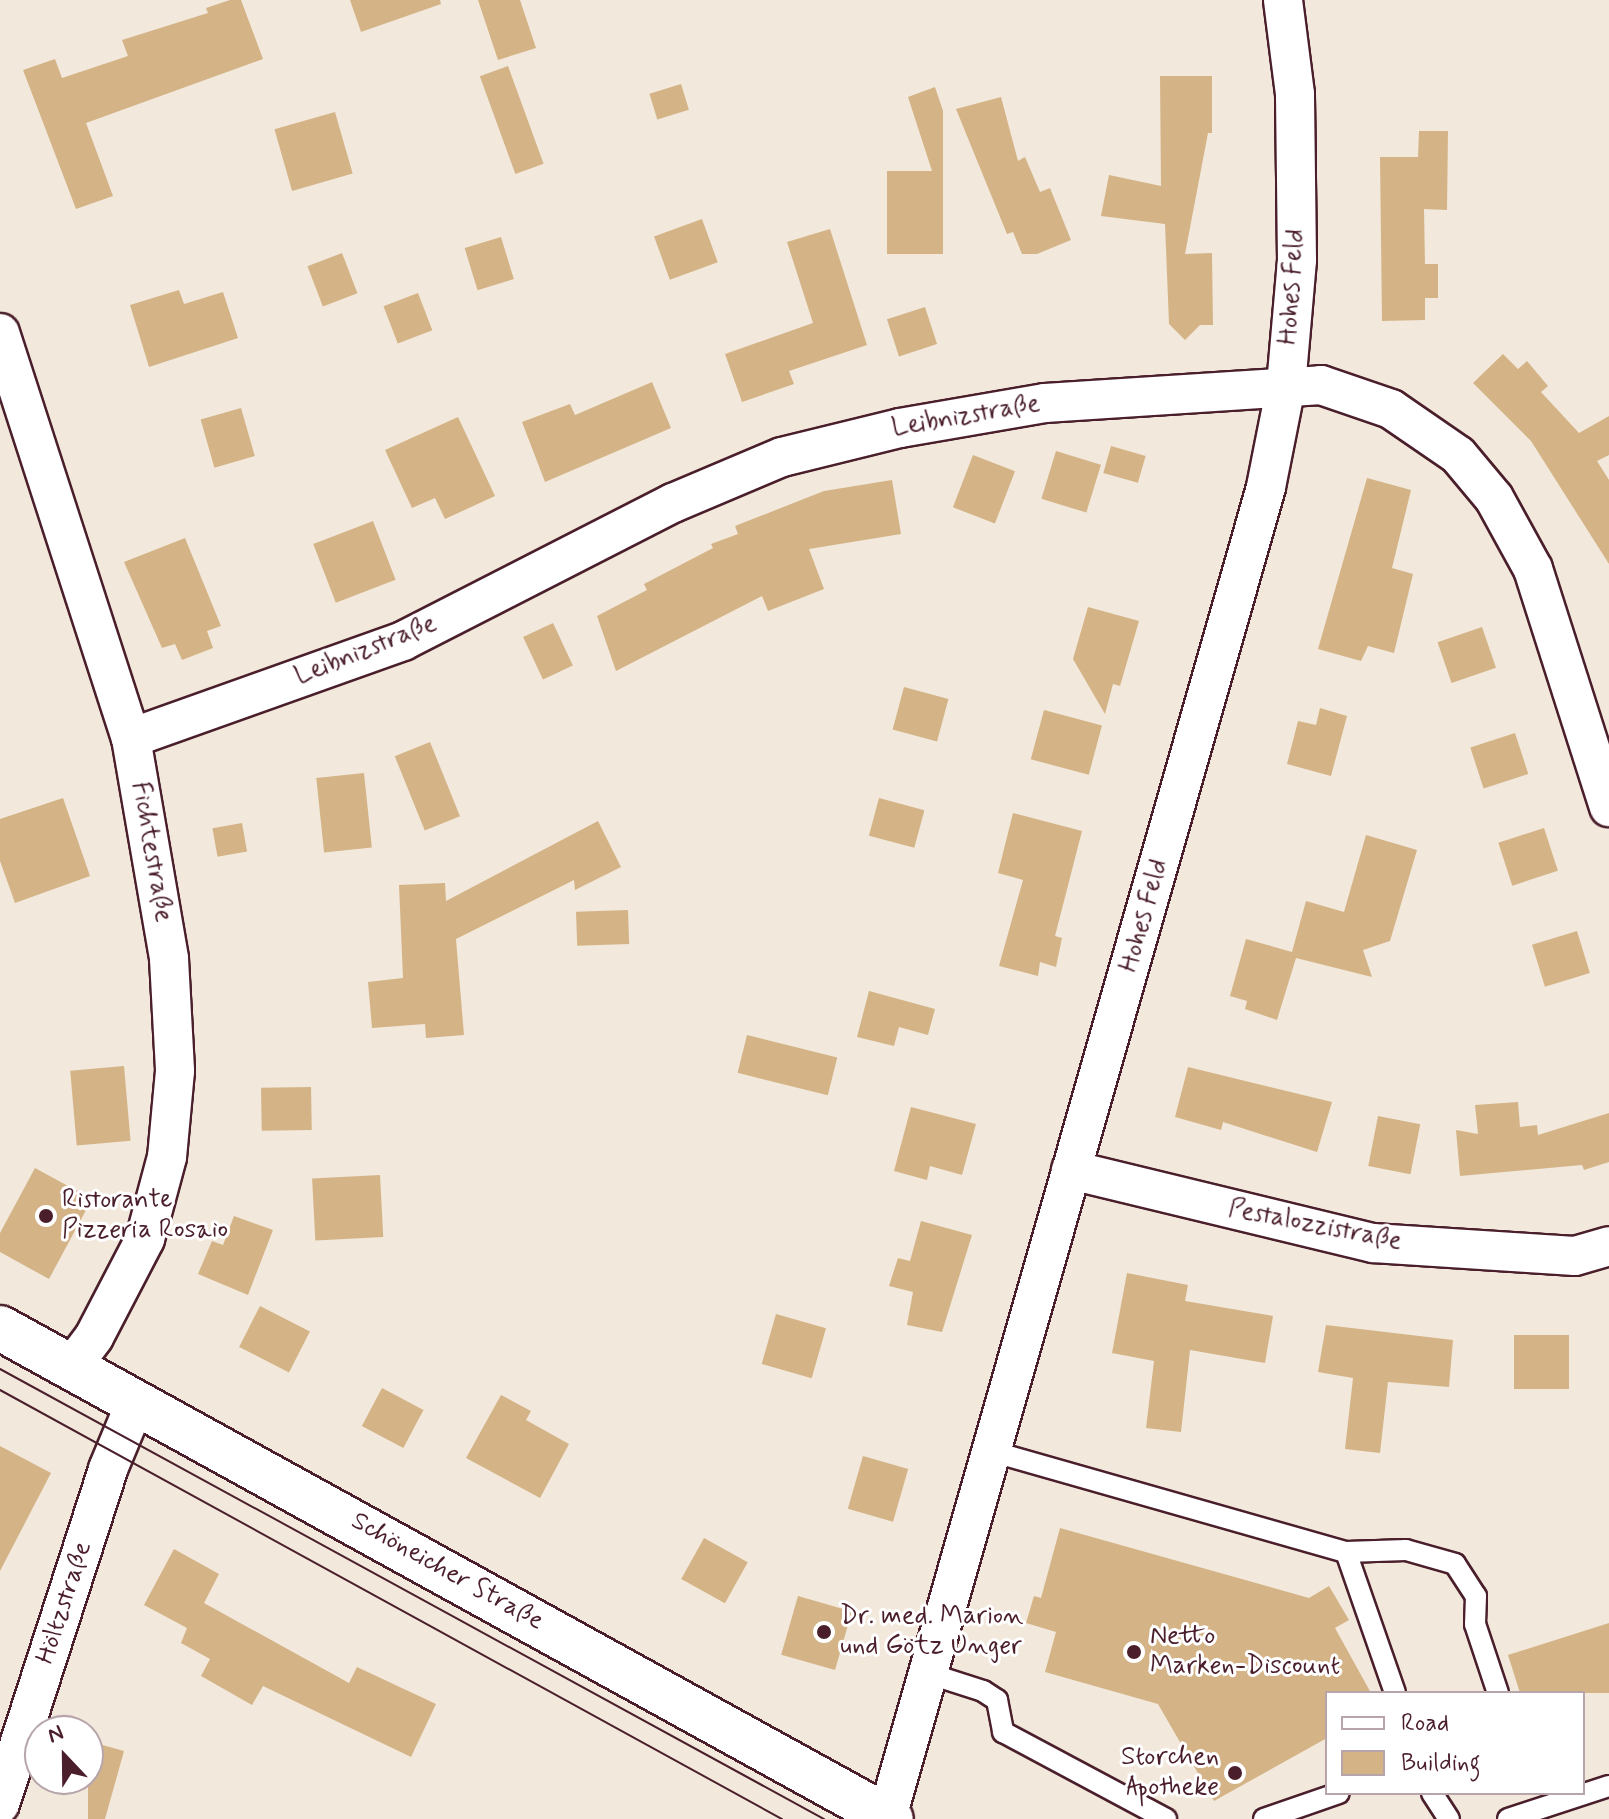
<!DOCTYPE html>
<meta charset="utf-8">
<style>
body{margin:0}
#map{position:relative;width:1609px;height:1819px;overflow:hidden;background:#f2e8db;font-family:Mynerve,sans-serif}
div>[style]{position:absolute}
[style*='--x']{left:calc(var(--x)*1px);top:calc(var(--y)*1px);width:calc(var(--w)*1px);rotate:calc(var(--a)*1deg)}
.building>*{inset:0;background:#d4b487;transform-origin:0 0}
.roads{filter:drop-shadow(2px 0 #4a1f2b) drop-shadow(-2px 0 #4a1f2b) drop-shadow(0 2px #4a1f2b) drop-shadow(0 -2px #4a1f2b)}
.service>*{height:20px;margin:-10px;padding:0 10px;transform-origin:10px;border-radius:10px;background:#fff}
.minor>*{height:38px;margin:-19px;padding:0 19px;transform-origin:19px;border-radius:19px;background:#fff}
.secondary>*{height:44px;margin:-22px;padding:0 22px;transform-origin:22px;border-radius:22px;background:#fff}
.tram>*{height:2px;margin:-1px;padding:0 1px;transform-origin:1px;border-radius:1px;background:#4a1f2b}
.dots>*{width:22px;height:22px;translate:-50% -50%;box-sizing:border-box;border:4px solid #fff;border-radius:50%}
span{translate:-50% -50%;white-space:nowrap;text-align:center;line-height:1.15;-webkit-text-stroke:6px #fff;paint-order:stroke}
.street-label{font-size:26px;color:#4a1f2b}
.poi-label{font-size:26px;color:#4a1f2b}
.left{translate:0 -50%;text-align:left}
.right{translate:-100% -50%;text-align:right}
.legend{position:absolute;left:1325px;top:1691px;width:260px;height:104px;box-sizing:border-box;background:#fff;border:2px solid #b7a5aa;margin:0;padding:10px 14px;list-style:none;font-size:24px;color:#4a1f2b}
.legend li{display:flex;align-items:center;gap:16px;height:40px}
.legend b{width:40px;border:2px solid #b7a5aa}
.north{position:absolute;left:24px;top:1715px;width:80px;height:80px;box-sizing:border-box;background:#fff;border:2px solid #b7a5aa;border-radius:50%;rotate:338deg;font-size:22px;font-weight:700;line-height:32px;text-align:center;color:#4a1f2b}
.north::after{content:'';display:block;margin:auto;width:28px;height:36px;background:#4a1f2b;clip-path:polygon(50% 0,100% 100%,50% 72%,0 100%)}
</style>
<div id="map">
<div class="building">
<div style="clip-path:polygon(230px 0,241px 0,263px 59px,86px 123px,113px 196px,76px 209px,23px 70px,55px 59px,62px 78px,128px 56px,122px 40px,208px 13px,206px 8px)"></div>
<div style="clip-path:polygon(350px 0,440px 0,441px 4px,361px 32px)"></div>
<div style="clip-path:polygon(478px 0,520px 0,536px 48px,498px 60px)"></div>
<div style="left:508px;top:66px;width:104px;height:30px;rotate:70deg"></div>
<div style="clip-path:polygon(1160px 76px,1212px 76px,1212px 133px,1208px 133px,1185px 254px,1212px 253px,1213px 325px,1200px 325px,1185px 340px,1169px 324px,1165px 224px,1101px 216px,1109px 175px,1161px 186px)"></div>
<div style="left:681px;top:84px;width:27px;height:33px;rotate:73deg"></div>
<div style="clip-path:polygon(935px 87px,943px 111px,943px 254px,887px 254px,887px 171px,932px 171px,908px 97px)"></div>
<div style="clip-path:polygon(1001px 97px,1018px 161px,1025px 157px,1040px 192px,1050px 188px,1071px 240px,1037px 254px,1022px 254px,1013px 232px,1007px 234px,956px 109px)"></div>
<div style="left:335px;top:112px;width:64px;height:63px;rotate:74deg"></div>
<div style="clip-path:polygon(1419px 131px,1448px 131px,1447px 210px,1424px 209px,1425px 264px,1438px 264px,1438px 298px,1425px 298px,1425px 320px,1382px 321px,1380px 157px,1418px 157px)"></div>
<div style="left:702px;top:219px;width:46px;height:51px;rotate:70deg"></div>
<div style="clip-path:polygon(830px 229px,867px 345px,789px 371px,794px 384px,742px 402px,725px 354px,813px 323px,787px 242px)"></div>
<div style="left:501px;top:237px;width:44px;height:38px;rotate:73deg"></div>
<div style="left:342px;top:253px;width:43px;height:37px;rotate:69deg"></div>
<div style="clip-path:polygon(179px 290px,184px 304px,223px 292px,238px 338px,149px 367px,130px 305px)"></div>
<div style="left:418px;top:293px;width:40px;height:37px;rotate:69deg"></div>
<div style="left:925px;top:307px;width:39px;height:40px;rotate:72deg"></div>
<div style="clip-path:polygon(1503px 354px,1518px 369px,1527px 361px,1548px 386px,1541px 392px,1579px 433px,1609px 416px,1609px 455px,1597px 461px,1609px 480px,1609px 564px,1531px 441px,1473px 383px)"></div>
<div style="clip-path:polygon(652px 382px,671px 428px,545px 482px,522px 422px,570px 404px,575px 415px)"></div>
<div style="left:241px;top:408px;width:50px;height:42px;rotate:74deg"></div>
<div style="clip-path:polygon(458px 417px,495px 496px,445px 519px,435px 498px,412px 508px,385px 450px)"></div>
<div style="left:1111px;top:446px;width:36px;height:28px;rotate:16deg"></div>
<div style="left:1056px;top:451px;width:47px;height:50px;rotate:17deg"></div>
<div style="left:973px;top:455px;width:45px;height:56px;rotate:21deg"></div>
<div style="clip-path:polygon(1367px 478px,1411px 490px,1392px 568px,1413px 574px,1394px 653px,1368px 646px,1361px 661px,1318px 649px)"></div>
<div style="clip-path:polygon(892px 480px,901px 534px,809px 549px,824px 589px,768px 611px,762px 596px,616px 671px,597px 616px,647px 590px,644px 584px,713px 548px,711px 544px,738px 534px,735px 526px,824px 491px)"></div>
<div style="left:373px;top:521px;width:63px;height:64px;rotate:69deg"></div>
<div style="clip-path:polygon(185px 538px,221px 626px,207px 631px,213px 648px,182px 660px,175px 644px,162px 648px,124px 562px)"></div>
<div style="clip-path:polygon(1088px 607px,1139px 621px,1120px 686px,1113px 684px,1105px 714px,1073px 659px)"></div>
<div style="left:553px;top:623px;width:47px;height:33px;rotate:65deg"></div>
<div style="left:1482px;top:627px;width:43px;height:47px;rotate:71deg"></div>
<div style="left:904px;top:687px;width:46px;height:44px;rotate:15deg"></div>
<div style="clip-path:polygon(1320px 708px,1347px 716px,1331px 776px,1287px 764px,1298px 721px,1316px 725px)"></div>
<div style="left:1044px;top:710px;width:60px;height:51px;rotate:15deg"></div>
<div style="left:1515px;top:733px;width:43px;height:47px;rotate:72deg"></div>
<div style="left:430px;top:742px;width:80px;height:38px;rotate:68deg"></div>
<div style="left:364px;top:773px;width:75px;height:48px;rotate:84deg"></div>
<div style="clip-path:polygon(63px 798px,90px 876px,15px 903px,0 861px,0 819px)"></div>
<div style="left:879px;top:798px;width:47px;height:39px;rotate:15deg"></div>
<div style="clip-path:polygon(1013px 813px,1082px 831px,1055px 936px,1062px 938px,1056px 967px,1040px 962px,1038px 976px,999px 966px,1023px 880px,998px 873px)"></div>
<div style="clip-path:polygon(598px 821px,621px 867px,575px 890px,574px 880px,456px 939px,464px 1035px,426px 1038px,425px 1024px,372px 1028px,368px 982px,403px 978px,399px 885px,445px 883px,446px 901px)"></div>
<div style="left:242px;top:823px;width:29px;height:30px;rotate:80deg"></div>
<div style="left:1544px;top:828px;width:45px;height:48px;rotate:72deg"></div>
<div style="clip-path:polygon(1366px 835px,1417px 850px,1390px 941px,1363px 950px,1372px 977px,1296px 958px,1277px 1020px,1245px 1009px,1247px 1001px,1230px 996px,1246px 939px,1292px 952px,1306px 901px,1344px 912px)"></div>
<div style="left:628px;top:910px;width:34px;height:52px;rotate:88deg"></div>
<div style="left:1577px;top:931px;width:44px;height:47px;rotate:73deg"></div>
<div style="clip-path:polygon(869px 991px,935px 1009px,928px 1035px,899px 1027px,894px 1046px,857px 1037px)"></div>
<div style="left:747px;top:1035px;width:93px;height:39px;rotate:14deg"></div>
<div style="left:124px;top:1066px;width:75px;height:54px;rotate:85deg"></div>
<div style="clip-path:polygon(1188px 1067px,1332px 1102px,1317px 1152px,1223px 1122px,1221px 1130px,1175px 1117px)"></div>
<div style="left:311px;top:1087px;width:43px;height:50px;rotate:89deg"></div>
<div style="clip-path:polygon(1518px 1102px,1520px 1127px,1537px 1125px,1538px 1135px,1609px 1113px,1609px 1162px,1584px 1170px,1582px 1165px,1460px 1176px,1456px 1130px,1478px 1134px,1475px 1105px)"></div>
<div style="clip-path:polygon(911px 1107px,976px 1124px,962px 1175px,930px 1166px,927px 1180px,894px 1171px)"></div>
<div style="left:1378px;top:1116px;width:43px;height:51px;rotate:11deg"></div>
<div style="clip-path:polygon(35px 1168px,92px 1199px,49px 1279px,0 1252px,0 1233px)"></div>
<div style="left:380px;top:1175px;width:62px;height:68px;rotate:87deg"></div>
<div style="clip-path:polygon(234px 1216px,273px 1230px,248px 1295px,198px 1274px,212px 1241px,223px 1245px)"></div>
<div style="clip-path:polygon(921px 1221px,972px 1235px,942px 1332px,907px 1325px,913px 1292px,889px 1286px,898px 1258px,910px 1261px)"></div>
<div style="clip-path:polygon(1127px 1273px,1188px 1285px,1185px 1301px,1273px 1316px,1265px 1363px,1190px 1350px,1181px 1432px,1146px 1428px,1154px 1361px,1112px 1353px)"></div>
<div style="left:260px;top:1306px;width:56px;height:46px;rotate:27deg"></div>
<div style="left:776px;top:1314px;width:52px;height:52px;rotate:16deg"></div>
<div style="clip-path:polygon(1326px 1325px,1453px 1340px,1449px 1387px,1388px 1382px,1380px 1453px,1345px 1449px,1353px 1378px,1318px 1372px)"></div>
<div style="left:1514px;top:1335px;width:55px;height:54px"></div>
<div style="left:382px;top:1388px;width:47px;height:43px;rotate:28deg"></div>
<div style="clip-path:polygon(501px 1395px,531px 1411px,526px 1420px,569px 1444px,540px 1498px,466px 1458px)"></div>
<div style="clip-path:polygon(0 1446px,51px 1473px,0 1571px)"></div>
<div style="left:863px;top:1456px;width:47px;height:55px;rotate:16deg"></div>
<div style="clip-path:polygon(1060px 1528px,1309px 1598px,1329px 1586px,1349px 1620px,1335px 1628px,1371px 1693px,1327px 1693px,1327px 1738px,1214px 1801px,1158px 1704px,1045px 1672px,1056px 1632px,1026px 1623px,1034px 1596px,1041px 1598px)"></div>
<div style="left:704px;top:1538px;width:50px;height:47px;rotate:29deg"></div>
<div style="clip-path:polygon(174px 1549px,219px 1574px,204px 1603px,349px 1683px,357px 1667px,436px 1704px,411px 1757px,263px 1686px,252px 1705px,201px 1676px,210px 1659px,181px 1643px,187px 1628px,144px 1605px)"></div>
<div style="left:798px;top:1596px;width:56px;height:61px;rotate:16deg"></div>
<div style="clip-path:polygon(1609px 1623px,1609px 1693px,1520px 1693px,1508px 1655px)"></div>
<div style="clip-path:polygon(88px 1741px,124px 1751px,105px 1819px,88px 1819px)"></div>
</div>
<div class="roads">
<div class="service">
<div style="--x:991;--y:1451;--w:369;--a:15.9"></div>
<div style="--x:1346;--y:1552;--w:149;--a:70.8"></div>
<div style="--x:1346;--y:1552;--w:60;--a:-1.9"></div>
<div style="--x:1406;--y:1550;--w:51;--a:15.9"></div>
<div style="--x:1455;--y:1564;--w:38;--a:57"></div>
<div style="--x:1476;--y:1596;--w:28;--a:92"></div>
<div style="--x:1475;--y:1624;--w:73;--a:71.6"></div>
<div style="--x:927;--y:1673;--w:59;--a:17.8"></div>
<div style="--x:983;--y:1691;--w:17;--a:33"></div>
<div style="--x:997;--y:1700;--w:33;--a:79"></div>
<div style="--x:1003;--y:1732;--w:185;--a:28.1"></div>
<div style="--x:1432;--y:1793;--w:31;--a:57"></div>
<div style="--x:1264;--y:1819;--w:79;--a:-19.1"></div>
<div style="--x:1508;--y:1819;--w:106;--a:-18.1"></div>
</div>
<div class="minor">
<div style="--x:0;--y:333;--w:426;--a:72.1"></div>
<div style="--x:131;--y:738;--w:224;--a:80.2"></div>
<div style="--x:169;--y:959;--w:112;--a:86.9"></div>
<div style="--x:175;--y:1071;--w:86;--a:95.3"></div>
<div style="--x:167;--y:1157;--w:85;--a:105"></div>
<div style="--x:145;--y:1239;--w:110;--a:117.5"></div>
<div style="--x:94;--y:1337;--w:39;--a:127"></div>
<div style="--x:131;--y:738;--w:289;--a:-19.6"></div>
<div style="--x:403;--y:641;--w:303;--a:-27.1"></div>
<div style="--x:673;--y:503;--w:118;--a:-22.9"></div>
<div style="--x:782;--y:457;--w:122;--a:-13.8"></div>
<div style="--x:900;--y:428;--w:147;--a:-9.8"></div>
<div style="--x:1045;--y:403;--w:277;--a:-3.7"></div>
<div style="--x:1321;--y:385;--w:74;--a:18.9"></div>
<div style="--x:1391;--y:409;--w:81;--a:34.5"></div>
<div style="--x:1458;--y:455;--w:56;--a:50.1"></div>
<div style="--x:1494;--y:498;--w:81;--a:61.2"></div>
<div style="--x:1533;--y:569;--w:250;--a:72.3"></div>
<div style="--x:1071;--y:1170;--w:311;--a:13.6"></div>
<div style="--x:1373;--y:1243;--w:202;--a:3.7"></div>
<div style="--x:1575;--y:1256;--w:35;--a:-16"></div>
<div style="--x:0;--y:1804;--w:352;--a:-72.1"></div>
<div style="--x:108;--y:1469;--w:70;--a:-67.4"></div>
<div style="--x:887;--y:1817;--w:1383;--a:-74.09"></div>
<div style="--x:1266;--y:487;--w:103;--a:-78.8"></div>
<div style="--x:1286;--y:386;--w:126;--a:-85"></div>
<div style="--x:1297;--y:260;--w:166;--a:-90.7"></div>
<div style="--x:1295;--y:94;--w:95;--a:-97.3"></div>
</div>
<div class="secondary">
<div style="--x:0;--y:1328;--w:1017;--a:28.86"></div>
</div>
</div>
<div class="tram">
<div style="--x:0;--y:1369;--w:939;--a:28.64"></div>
<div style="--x:0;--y:1390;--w:892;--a:28.75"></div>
</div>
<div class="dots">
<div style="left:46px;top:1216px;background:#4a1f2b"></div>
<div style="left:824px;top:1632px;background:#4a1f2b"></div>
<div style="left:1134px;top:1652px;background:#4a1f2b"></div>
<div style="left:1235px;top:1773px;background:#4a1f2b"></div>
</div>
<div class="street-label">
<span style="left:1293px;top:287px;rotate:-86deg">Hohes Feld</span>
<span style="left:966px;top:417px;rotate:-10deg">Leibnizstraße</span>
<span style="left:366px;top:651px;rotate:-22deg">Leibnizstraße</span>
<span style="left:151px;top:852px;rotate:80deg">Fichtestraße</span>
<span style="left:1145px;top:916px;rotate:-74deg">Hohes Feld</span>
<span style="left:1315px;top:1226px;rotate:11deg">Pestalozzistraße</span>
<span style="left:447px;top:1572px;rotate:29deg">Schöneicher Straße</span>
<span style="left:65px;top:1603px;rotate:-72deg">Höltzstraße</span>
</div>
<div class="poi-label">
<span class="left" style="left:62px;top:1216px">Ristorante<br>Pizzeria Rosaio</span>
<span class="left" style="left:840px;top:1632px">Dr. med. Marion<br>und Götz Unger</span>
<span class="left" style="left:1150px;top:1652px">Netto<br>Marken-Discount</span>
<span class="right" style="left:1219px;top:1773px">Storchen<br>Apotheke</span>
</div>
<ul class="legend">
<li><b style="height:10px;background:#fff"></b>Road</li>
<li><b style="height:22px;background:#d4b487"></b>Building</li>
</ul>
<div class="north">N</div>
</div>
